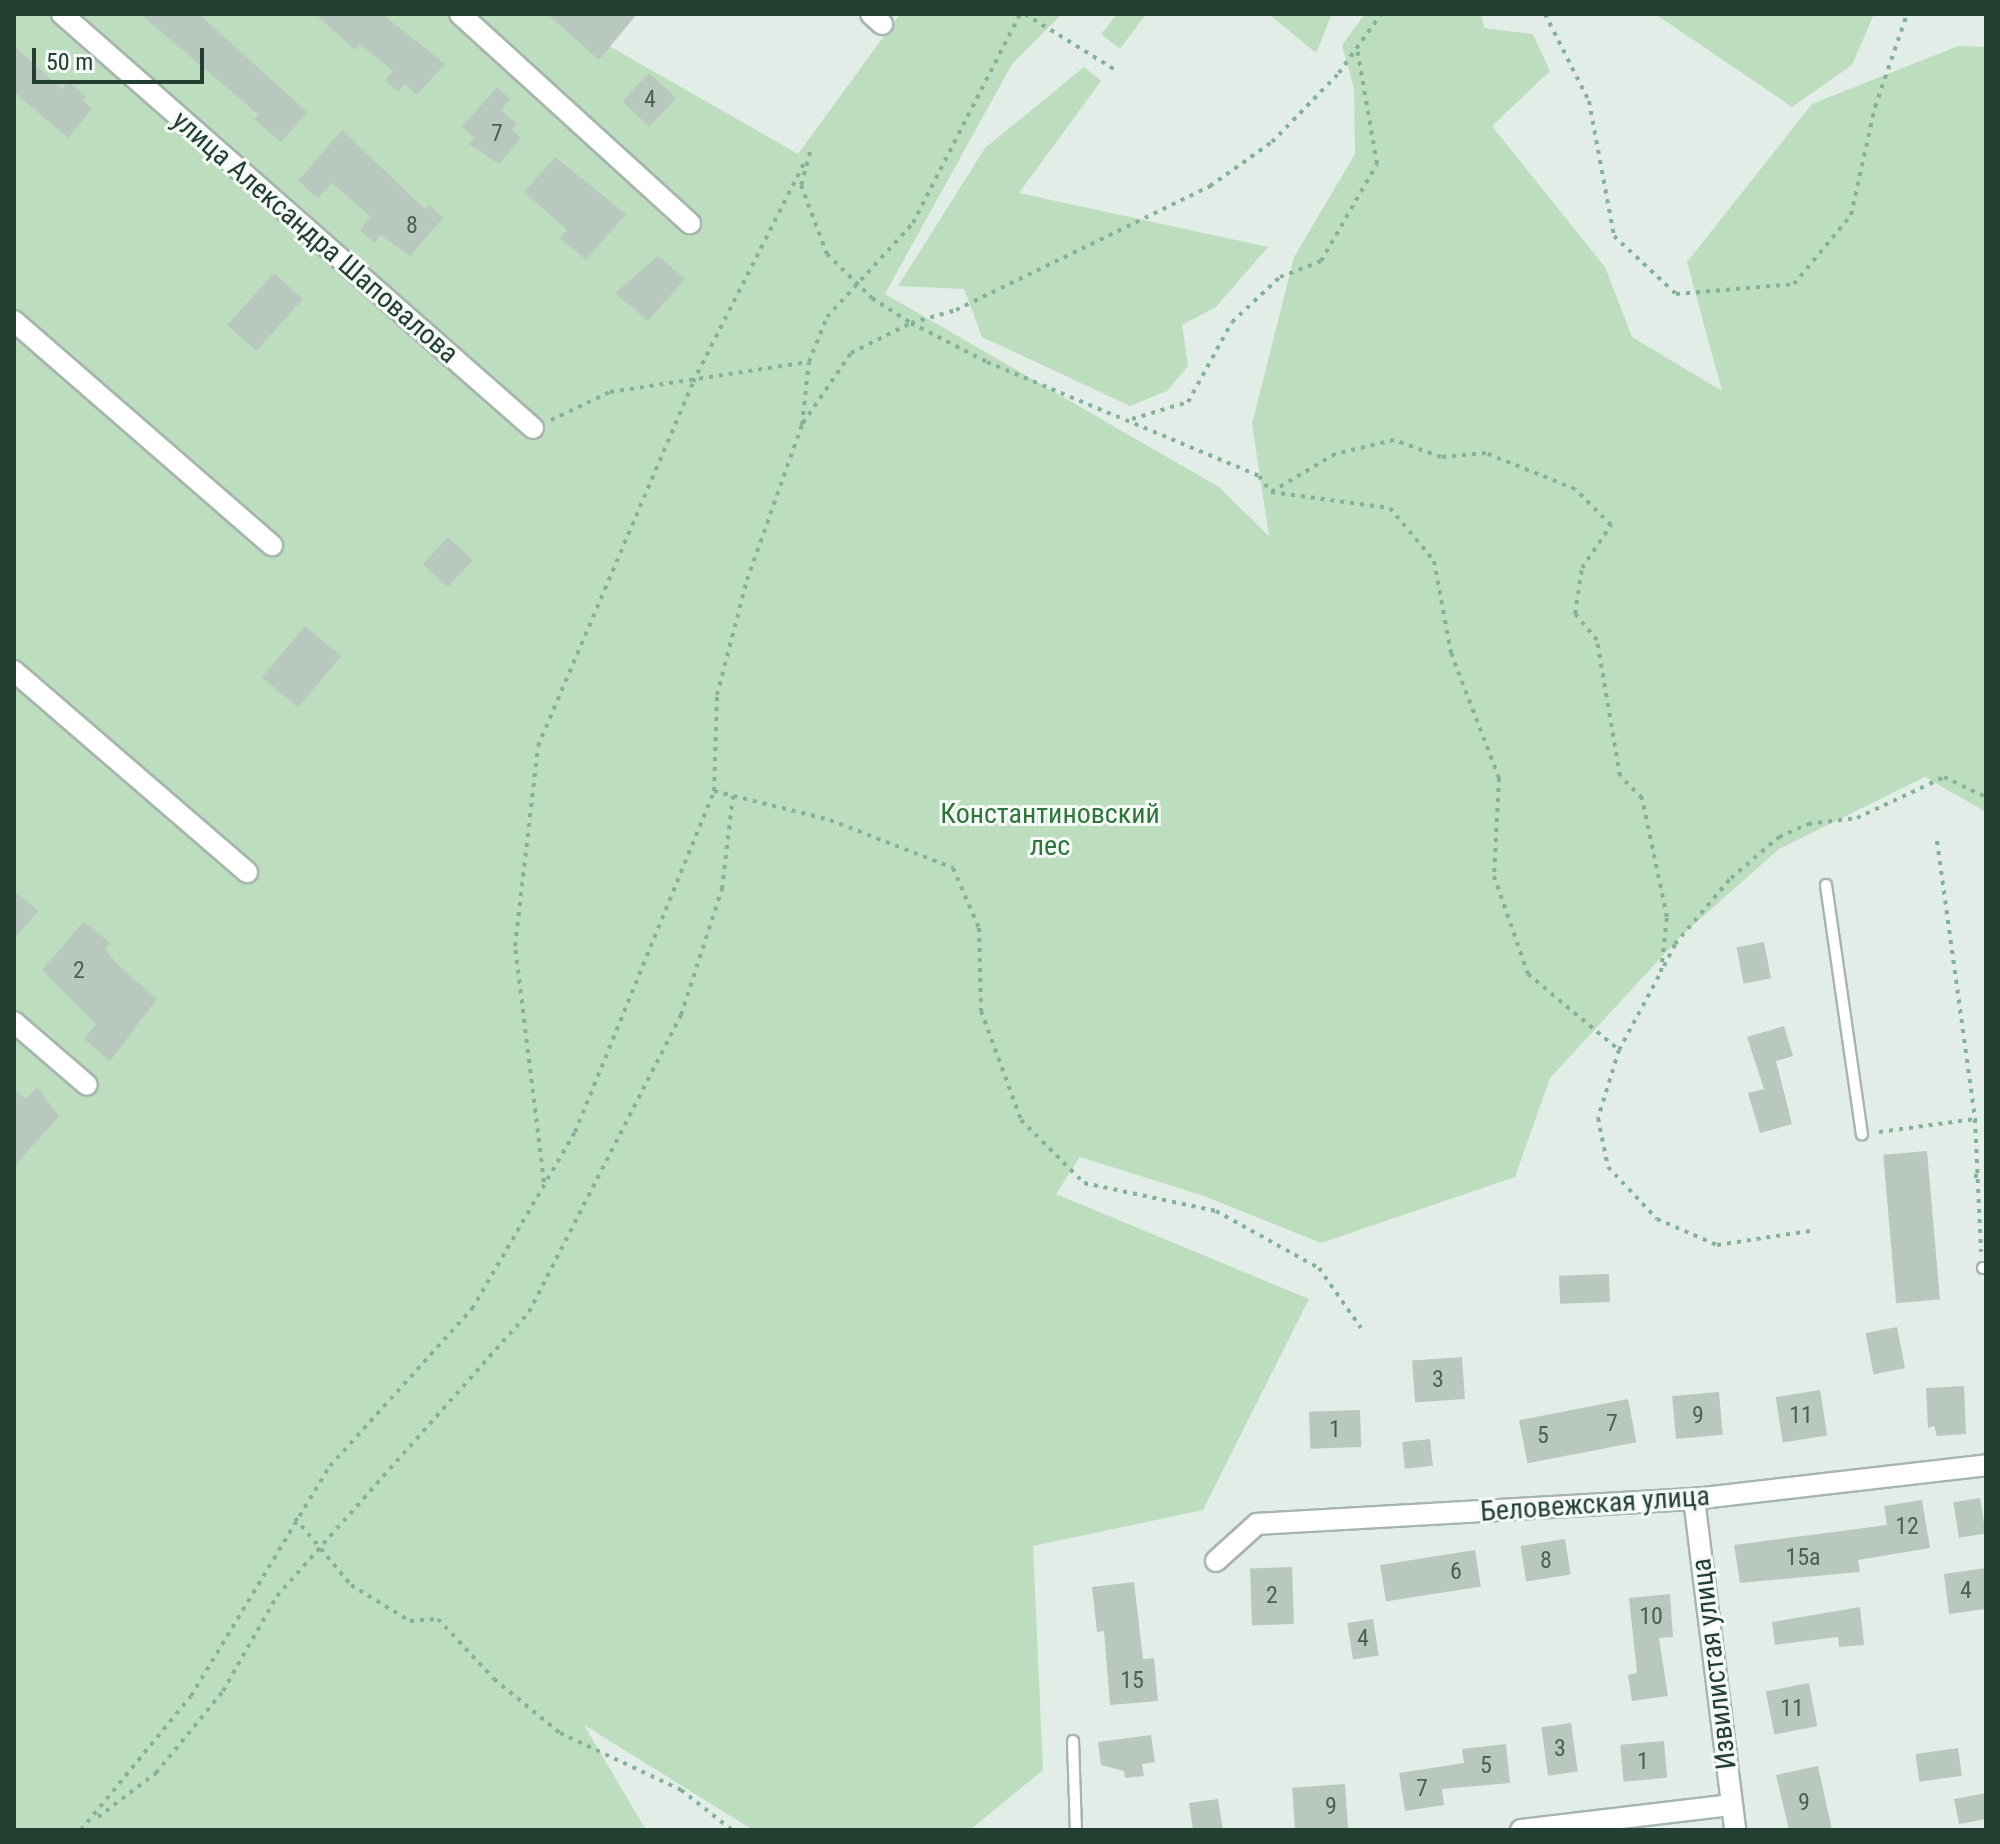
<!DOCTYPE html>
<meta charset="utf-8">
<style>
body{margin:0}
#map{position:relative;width:2000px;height:1844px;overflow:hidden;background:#e3ede7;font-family:"Roboto Condensed",sans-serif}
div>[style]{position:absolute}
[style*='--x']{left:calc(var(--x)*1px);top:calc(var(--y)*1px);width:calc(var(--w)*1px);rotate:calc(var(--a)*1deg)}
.green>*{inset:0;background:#bcdebf}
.building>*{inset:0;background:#b8c8bf;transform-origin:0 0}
.path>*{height:4px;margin-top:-2px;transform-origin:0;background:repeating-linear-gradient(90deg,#84b19a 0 4px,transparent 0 10px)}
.roads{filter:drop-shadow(2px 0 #a6b5ad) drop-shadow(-2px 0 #a6b5ad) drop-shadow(0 2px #a6b5ad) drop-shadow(0 -2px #a6b5ad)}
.service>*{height:10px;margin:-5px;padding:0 5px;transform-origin:5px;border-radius:5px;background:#fff}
.minor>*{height:20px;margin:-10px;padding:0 10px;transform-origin:10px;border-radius:10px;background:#fff}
span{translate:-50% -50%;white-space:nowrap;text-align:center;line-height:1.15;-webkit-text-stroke:6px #f4f9f5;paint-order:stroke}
.number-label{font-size:24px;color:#486155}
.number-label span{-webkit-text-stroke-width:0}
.street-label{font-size:28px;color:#233f32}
.park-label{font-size:28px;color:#2d763a}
.frame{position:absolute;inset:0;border:16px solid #233f32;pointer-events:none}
.scale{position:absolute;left:32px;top:48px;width:172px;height:36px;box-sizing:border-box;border:4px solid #233f32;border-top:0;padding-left:10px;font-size:24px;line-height:28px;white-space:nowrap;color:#233f32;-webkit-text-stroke:6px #f4f9f5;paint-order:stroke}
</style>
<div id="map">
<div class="green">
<div style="clip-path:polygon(14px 14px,553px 14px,798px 154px,900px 14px,1062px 14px,1012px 64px,885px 294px,1219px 487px,1269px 536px,1252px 424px,1294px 257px,1355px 154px,1354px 89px,1342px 45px,1365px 14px,1481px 14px,1484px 28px,1533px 34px,1550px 71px,1492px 126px,1605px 267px,1632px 337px,1722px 391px,1687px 262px,1812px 104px,1958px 46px,1986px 47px,1986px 812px,1925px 777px,1779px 849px,1681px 936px,1550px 1078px,1515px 1177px,1321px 1243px,1204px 1196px,1080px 1157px,1056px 1194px,1309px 1299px,1203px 1510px,1033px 1546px,1043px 1770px,970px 1830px,753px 1830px,584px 1725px,646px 1830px,14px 1830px)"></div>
<div style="clip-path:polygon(1117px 14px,1146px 14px,1120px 49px,1101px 34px)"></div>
<div style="clip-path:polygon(1269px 14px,1332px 14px,1316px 53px)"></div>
<div style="clip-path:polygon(1655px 14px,1874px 14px,1852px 65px,1792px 107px)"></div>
<div style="clip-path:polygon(1084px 67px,1101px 81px,1019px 193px,1268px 247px,1216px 307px,1182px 325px,1188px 366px,1167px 391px,1130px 406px,982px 337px,964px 289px,898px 286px,985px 148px)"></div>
</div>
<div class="building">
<div style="clip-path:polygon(140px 14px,199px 14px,307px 112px,281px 142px,254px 119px,259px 115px)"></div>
<div style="clip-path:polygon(315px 14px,382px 14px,445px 64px,417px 95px,405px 84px,398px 92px,385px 80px,393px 71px,360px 44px,355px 50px)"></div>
<div style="clip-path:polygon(547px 14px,637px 14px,599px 60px)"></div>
<div style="clip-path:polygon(14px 46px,62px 89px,69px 82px,86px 97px,83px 101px,92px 109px,68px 138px,14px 92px)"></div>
<div style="left:649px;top:73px;width:37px;height:39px;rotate:43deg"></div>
<div style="clip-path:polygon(497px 87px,510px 99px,501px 110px,517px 124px,512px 130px,521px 138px,499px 164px,469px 144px,475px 138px,462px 127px)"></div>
<div style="clip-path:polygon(342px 130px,425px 209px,429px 205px,443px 218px,410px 256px,381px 235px,374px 243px,360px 230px,371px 217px,332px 183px,318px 198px,298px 181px)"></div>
<div style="clip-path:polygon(555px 157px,626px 214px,586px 260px,560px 238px,567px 230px,524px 192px)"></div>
<div style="clip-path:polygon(658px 256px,685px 279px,648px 321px,615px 293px)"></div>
<div style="left:274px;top:273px;width:39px;height:70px;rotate:42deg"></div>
<div style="left:448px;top:537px;width:34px;height:37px;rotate:43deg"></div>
<div style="left:305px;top:626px;width:47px;height:67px;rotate:40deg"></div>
<div style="clip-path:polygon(14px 890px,38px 911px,14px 939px)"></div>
<div style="clip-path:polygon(84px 921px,110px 943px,105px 949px,119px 966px,157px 999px,110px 1061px,84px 1039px,96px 1024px,42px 970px)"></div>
<div style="left:1764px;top:942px;width:37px;height:28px;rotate:79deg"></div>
<div style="clip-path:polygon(1784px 1026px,1793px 1056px,1776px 1061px,1792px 1124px,1760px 1133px,1748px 1093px,1764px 1089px,1747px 1037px)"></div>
<div style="clip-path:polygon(37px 1087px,59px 1116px,14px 1167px,14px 1089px,26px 1099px)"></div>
<div style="left:1927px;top:1151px;width:149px;height:44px;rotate:85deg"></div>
<div style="left:1609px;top:1274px;width:28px;height:50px;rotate:88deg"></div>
<div style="left:1897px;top:1327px;width:42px;height:32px;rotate:79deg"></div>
<div style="left:1462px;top:1357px;width:42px;height:50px;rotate:86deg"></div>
<div style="clip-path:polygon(1964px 1386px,1966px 1434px,1937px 1436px,1934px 1426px,1928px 1428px,1926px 1388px)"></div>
<div style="left:1820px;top:1390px;width:46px;height:45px;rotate:81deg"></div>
<div style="left:1719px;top:1392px;width:43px;height:47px;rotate:85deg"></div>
<div style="left:1628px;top:1399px;width:44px;height:111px;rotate:79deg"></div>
<div style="left:1360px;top:1410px;width:37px;height:51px;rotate:88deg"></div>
<div style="left:1430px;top:1439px;width:27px;height:28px;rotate:84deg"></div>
<div style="left:1980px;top:1498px;width:36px;height:27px;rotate:81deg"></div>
<div style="clip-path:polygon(1922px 1500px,1930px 1548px,1858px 1560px,1860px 1572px,1740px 1583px,1734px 1545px,1887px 1525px,1884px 1506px)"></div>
<div style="left:1565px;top:1539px;width:36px;height:45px;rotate:81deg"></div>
<div style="left:1475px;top:1550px;width:37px;height:96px;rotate:81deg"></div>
<div style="left:1292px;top:1567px;width:57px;height:42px;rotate:88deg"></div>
<div style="clip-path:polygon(1986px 1568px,1986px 1609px,1949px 1614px,1944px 1574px)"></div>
<div style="clip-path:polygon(1134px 1582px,1143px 1659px,1154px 1658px,1158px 1701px,1110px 1705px,1104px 1631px,1097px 1632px,1092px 1587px)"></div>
<div style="clip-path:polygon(1670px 1594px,1673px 1637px,1659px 1638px,1668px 1696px,1632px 1701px,1628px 1675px,1637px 1673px,1629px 1598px)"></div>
<div style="clip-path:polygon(1860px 1607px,1864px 1645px,1839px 1647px,1838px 1637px,1775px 1645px,1772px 1622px)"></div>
<div style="left:1373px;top:1619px;width:37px;height:26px;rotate:81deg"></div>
<div style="left:1809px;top:1683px;width:44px;height:44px;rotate:79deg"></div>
<div style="left:1571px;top:1723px;width:49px;height:30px;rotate:82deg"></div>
<div style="clip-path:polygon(1151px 1735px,1155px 1762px,1142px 1764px,1144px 1776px,1125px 1778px,1124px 1771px,1101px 1765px,1098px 1742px)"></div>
<div style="left:1664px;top:1741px;width:37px;height:44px;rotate:85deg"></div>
<div style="clip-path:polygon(1506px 1744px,1510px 1783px,1442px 1789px,1444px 1805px,1405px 1811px,1399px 1773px,1464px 1763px,1462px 1749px)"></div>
<div style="left:1958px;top:1748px;width:28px;height:43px;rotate:82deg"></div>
<div style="clip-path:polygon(1818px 1766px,1832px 1830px,1789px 1830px,1776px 1775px)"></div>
<div style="left:1345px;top:1784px;width:45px;height:53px;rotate:86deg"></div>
<div style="clip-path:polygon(1986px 1793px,1986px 1819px,1959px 1824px,1954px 1799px)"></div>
<div style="clip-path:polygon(1218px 1799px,1223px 1830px,1193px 1830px,1189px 1803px)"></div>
</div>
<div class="path">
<div style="--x:1025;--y:14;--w:108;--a:31.8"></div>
<div style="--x:1545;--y:14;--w:97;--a:63.2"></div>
<div style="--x:1589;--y:101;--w:137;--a:79.5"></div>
<div style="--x:1614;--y:236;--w:85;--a:43.1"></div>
<div style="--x:1676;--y:294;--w:118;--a:-4.8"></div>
<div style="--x:1794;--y:284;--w:89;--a:-50.4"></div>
<div style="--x:1851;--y:215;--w:111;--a:-77.5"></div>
<div style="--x:1875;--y:107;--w:98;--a:-71"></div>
<div style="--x:810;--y:152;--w:34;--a:105"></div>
<div style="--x:801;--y:185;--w:74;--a:69.4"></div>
<div style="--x:827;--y:254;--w:63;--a:44.4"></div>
<div style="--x:872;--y:298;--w:46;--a:32.7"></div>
<div style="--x:911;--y:323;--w:85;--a:27.2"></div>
<div style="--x:987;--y:362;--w:295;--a:22.7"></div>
<div style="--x:1259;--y:476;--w:20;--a:53"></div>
<div style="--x:1271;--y:492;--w:120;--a:7.7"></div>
<div style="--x:1390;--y:508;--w:69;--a:50.3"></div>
<div style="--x:1434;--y:561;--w:94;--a:79.5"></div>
<div style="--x:1451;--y:653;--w:134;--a:69"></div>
<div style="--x:1499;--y:778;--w:98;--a:92.9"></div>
<div style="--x:1494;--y:876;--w:104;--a:70.9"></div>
<div style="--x:1528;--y:974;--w:119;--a:39.9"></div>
<div style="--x:1619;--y:1050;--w:89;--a:-61.7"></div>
<div style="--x:1661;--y:972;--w:55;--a:-83.8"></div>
<div style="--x:1667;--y:917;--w:122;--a:-101.9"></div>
<div style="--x:1642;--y:798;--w:31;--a:-135"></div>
<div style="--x:1620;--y:776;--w:138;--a:-99.6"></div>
<div style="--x:1597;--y:640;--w:34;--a:-130"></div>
<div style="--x:1575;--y:614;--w:47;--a:-81.3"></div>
<div style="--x:1582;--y:568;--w:52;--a:-56"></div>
<div style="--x:1611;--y:525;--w:51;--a:-135"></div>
<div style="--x:1575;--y:489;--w:96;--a:-158"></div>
<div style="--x:1486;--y:453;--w:45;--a:174.9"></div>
<div style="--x:1441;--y:457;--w:50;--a:-160.1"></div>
<div style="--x:1394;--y:440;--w:61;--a:166.7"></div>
<div style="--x:1335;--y:454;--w:74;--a:149.3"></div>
<div style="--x:1132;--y:419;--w:59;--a:-16.9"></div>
<div style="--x:1188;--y:402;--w:91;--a:-61.2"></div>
<div style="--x:1232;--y:322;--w:66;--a:-43.2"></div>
<div style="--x:1280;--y:277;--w:44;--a:-21.3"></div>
<div style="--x:1321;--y:261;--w:112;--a:-60"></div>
<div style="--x:1377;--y:164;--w:118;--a:-99.8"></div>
<div style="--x:551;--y:420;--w:65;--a:-25.4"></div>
<div style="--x:610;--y:392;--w:201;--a:-8.6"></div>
<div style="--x:803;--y:423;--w:85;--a:-55.6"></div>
<div style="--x:851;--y:353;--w:67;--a:-26.6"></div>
<div style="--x:911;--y:323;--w:47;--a:-16.1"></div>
<div style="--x:956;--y:310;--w:283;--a:-26"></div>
<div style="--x:1210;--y:186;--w:76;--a:-35.4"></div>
<div style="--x:1272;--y:142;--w:96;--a:-45.8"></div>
<div style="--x:1339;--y:73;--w:72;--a:-54.6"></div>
<div style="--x:714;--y:791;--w:120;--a:14"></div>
<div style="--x:830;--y:820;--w:132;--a:21.3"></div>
<div style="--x:953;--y:868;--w:65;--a:66.6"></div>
<div style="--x:979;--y:928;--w:83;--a:88.6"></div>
<div style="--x:981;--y:1011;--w:116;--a:69.8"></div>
<div style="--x:1021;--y:1120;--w:89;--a:45"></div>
<div style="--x:1084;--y:1183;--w:135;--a:12"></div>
<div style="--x:1216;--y:1211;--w:118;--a:29"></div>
<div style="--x:1319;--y:1268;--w:73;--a:55"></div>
<div style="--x:1937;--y:841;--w:281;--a:82.2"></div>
<div style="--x:1975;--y:1119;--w:133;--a:87.4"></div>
<div style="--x:1664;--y:966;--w:25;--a:-63"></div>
<div style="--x:1675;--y:944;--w:87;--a:-49.7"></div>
<div style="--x:1731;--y:878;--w:63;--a:-40.5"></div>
<div style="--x:1779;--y:837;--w:32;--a:-24"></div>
<div style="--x:1808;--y:824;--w:49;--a:-7"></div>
<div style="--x:1857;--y:818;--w:96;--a:-25.2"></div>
<div style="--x:1944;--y:777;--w:47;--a:25.5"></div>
<div style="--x:1619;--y:1050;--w:71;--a:107.2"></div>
<div style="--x:1598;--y:1118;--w:50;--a:78.5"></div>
<div style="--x:1608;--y:1167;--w:71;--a:46.7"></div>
<div style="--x:1657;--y:1219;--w:65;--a:23.4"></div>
<div style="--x:1717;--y:1245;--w:94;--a:-8.6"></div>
<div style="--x:1879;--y:1132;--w:97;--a:-7.7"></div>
<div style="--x:1974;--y:1176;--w:12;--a:-5"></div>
<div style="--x:544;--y:1182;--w:238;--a:-97"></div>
<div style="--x:515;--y:946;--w:201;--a:-83.4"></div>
<div style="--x:538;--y:746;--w:396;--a:-66.9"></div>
<div style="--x:693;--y:382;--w:248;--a:-63.1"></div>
<div style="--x:295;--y:1518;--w:87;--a:50.1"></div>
<div style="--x:351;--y:1585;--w:69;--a:31.4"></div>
<div style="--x:410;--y:1621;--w:28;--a:-4"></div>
<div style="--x:438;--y:1619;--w:82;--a:47"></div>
<div style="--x:494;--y:1679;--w:85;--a:39.3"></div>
<div style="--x:560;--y:1733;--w:134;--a:25.2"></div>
<div style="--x:681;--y:1790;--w:65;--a:38.1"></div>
<div style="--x:98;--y:1817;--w:73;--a:-37.2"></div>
<div style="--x:156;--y:1773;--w:106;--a:-50.7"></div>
<div style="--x:223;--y:1691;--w:109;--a:-60.4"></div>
<div style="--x:277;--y:1596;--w:380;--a:-48.4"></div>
<div style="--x:529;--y:1312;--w:334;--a:-62.9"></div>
<div style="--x:681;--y:1015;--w:133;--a:-72"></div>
<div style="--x:722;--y:889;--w:94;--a:-83.3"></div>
<div style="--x:81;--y:1830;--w:173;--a:-50.6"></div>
<div style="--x:191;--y:1696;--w:269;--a:-58.9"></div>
<div style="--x:330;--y:1466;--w:212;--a:-47.9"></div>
<div style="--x:472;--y:1309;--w:205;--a:-59.8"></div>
<div style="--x:575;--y:1132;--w:368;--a:-67.8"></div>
<div style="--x:714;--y:791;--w:96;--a:-88.2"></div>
<div style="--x:717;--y:695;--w:119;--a:-75.4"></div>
<div style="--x:747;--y:580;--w:164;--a:-70.5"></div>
<div style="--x:802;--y:425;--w:63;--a:-83.7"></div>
<div style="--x:809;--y:362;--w:48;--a:-68.2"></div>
<div style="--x:827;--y:317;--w:127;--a:-47.5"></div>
<div style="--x:913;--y:223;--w:235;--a:-62.9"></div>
</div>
<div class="roads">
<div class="service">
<div style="--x:1826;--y:885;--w:252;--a:81.8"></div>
<div style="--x:1983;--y:1268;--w:3;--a:0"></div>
<div style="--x:1073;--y:1741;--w:89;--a:88.1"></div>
</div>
<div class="minor">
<div style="--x:62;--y:14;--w:627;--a:41.31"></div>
<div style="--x:460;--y:14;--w:311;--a:42.3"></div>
<div style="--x:871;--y:14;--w:15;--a:42"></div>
<div style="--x:14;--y:321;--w:342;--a:41"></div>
<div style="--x:14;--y:671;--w:308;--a:40.8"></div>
<div style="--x:14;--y:1022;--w:96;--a:40.8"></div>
<div style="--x:1694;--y:1499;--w:334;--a:82.9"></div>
<div style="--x:1216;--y:1561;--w:55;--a:-42.1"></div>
<div style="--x:1257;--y:1524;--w:438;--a:-3.3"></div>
<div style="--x:1694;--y:1499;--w:294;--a:-6.6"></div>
<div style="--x:1521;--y:1830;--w:211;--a:-6.8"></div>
</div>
</div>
<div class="number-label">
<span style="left:650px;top:100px">4</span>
<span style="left:497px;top:134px">7</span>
<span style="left:412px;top:226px">8</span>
<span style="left:79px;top:971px">2</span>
<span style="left:1438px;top:1380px">3</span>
<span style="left:1698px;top:1416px">9</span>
<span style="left:1801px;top:1416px">11</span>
<span style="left:1612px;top:1424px">7</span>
<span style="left:1335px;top:1430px">1</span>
<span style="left:1543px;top:1436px">5</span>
<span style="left:1907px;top:1527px">12</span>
<span style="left:1803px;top:1558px">15а</span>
<span style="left:1546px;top:1561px">8</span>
<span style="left:1456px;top:1572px">6</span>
<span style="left:1966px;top:1591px">4</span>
<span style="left:1272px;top:1596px">2</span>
<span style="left:1651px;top:1617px">10</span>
<span style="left:1363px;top:1639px">4</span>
<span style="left:1132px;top:1681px">15</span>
<span style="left:1792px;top:1709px">11</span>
<span style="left:1560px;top:1749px">3</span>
<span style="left:1643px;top:1762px">1</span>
<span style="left:1486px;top:1766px">5</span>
<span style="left:1422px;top:1789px">7</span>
<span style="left:1804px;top:1803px">9</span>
<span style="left:1331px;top:1807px">9</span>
</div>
<div class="street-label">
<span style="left:315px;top:237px;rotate:41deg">улица Александра Шаповалова</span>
<span style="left:1595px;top:1504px;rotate:-4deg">Беловежская улица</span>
<span style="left:1714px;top:1664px;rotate:-97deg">Извилистая улица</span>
</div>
<div class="park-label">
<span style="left:1050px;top:830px">Константиновский<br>лес</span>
</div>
<div class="frame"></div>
<div class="scale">50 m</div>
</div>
